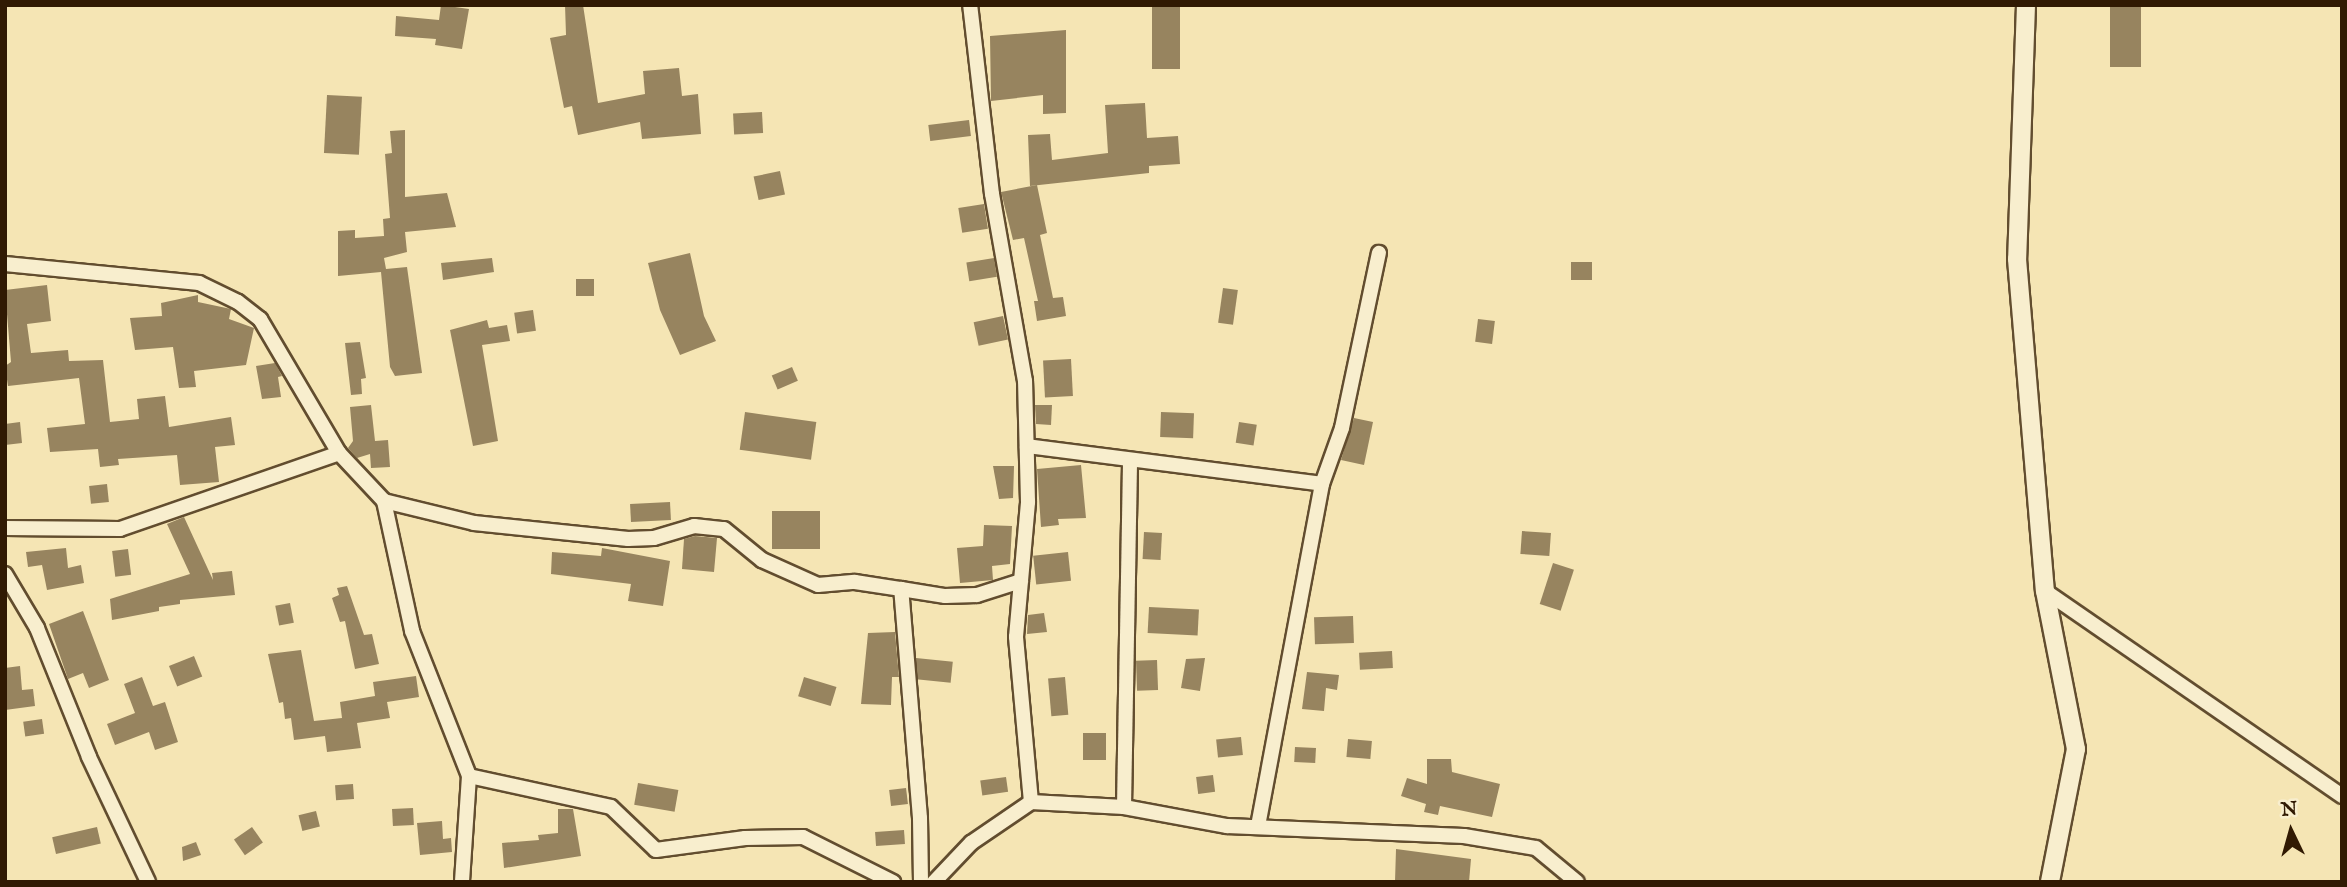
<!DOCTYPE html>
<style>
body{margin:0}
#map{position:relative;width:2347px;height:887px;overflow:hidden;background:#f5e5b4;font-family:"IM FELL English",serif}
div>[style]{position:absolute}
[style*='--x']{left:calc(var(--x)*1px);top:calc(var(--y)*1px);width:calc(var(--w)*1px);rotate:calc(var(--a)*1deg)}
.building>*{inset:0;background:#97845f;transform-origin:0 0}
.roads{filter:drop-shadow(2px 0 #624d2f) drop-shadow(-2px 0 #624d2f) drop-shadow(0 2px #624d2f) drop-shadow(0 -2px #624d2f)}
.minor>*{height:14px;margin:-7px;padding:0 7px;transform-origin:7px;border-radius:7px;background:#f8eece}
.tertiary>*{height:18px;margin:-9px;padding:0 9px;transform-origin:9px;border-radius:9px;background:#f8eece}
span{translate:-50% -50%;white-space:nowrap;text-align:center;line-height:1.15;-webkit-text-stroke:6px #f8eece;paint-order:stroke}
.frame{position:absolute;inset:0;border:7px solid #311a03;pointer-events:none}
.north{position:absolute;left:2256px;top:796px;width:70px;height:70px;-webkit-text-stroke:5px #f8eece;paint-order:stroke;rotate:355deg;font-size:19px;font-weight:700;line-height:28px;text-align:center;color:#311a03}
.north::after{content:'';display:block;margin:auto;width:24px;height:32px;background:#311a03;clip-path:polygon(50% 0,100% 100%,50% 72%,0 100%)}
</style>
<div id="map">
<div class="building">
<div style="clip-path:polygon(441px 5px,469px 9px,462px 49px,435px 45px,436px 39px,395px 36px,396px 16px,439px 20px)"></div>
<div style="clip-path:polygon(565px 5px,583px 5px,598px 103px,645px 94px,643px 71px,679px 68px,682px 96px,698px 94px,701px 134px,642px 139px,640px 122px,578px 135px,572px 106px,564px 108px,550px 38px,566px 35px)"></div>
<div style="left:1152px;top:5px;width:28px;height:64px"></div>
<div style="left:2110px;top:5px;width:31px;height:62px"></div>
<div style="clip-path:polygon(1066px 30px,1066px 113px,1043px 114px,1043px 95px,991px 101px,990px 36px)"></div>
<div style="left:327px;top:95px;width:35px;height:58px;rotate:3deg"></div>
<div style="clip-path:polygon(1145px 103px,1147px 138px,1178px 136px,1180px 164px,1149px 166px,1149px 173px,1030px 186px,1028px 135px,1050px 134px,1052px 160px,1108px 153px,1105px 105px)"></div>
<div style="left:762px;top:112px;width:21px;height:29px;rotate:87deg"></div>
<div style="left:969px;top:120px;width:16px;height:41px;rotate:83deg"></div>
<div style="clip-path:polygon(405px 130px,405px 197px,447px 193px,456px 227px,405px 232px,407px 252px,384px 258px,386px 269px,407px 267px,422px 373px,395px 376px,390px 367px,381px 272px,338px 276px,338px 231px,355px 230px,355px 238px,384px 236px,383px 219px,390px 218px,385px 154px,392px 153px,390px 131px)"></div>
<div style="left:780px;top:171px;width:24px;height:27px;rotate:78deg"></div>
<div style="clip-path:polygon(1037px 185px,1047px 233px,1040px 235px,1053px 298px,1063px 297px,1066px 316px,1037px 321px,1034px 301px,1038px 301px,1024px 238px,1013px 240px,1001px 192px)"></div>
<div style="left:984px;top:204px;width:25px;height:26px;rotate:81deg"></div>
<div style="clip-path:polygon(690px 253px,704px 316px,716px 341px,680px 355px,660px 310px,648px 263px)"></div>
<div style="clip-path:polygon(492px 258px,494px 272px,443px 280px,441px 263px)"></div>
<div style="left:994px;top:258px;width:19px;height:28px;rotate:81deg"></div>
<div style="left:1571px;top:262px;width:21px;height:18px"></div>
<div style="left:576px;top:279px;width:18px;height:17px"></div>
<div style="clip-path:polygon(47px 285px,51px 321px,27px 324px,31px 353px,68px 350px,69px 361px,103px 360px,110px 422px,139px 419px,137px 399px,165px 396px,169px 427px,231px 417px,235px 445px,215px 447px,219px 482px,180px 485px,177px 455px,118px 459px,119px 465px,100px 467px,98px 449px,50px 452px,47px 428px,85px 424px,79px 378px,8px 386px,5px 366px,11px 362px,5px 290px)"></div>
<div style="left:1223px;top:288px;width:15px;height:35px;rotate:8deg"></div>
<div style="clip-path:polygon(198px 295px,198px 302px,231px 309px,229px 319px,254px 328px,246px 365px,194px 371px,196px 387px,179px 388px,173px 347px,135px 350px,130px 318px,162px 316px,161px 303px)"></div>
<div style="left:533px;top:310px;width:21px;height:19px;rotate:82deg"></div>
<div style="left:1003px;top:316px;width:24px;height:30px;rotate:78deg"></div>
<div style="left:1478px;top:319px;width:17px;height:23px;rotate:7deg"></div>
<div style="clip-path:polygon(487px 320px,489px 328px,507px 325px,510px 341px,482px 345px,498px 441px,473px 446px,450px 330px)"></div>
<div style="clip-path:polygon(360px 342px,366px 378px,361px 379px,362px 394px,351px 395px,345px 343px)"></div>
<div style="left:1071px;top:359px;width:37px;height:28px;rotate:87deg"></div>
<div style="clip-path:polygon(275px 363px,282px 376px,278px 377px,281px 397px,262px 399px,256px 366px)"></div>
<div style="left:792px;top:367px;width:15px;height:22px;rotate:67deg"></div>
<div style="clip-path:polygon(371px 405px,375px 441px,388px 440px,390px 467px,371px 468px,370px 454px,357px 458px,348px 448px,353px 441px,350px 407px)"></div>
<div style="clip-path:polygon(1035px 405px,1052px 405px,1051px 425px,1036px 424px)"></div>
<div style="left:745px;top:412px;width:72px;height:38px;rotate:8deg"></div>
<div style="left:1161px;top:412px;width:33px;height:25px;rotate:2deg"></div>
<div style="clip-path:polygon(1354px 418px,1373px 422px,1364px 465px,1341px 460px)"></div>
<div style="clip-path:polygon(20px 422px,22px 443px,5px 445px,5px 424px)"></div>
<div style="left:1239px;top:422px;width:18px;height:21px;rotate:9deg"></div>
<div style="clip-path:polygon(1081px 465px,1086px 518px,1058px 519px,1059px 525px,1041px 527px,1037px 469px)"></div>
<div style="clip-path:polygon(993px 466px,1014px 466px,1013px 498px,999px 499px)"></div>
<div style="left:107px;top:484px;width:18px;height:18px;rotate:84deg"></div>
<div style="left:670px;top:502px;width:18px;height:40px;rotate:87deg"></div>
<div style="left:772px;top:511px;width:48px;height:38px"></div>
<div style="clip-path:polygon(184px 517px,213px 580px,212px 573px,232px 571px,235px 595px,180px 600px,180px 604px,159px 607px,159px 611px,112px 620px,110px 599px,190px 574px,167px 524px)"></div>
<div style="clip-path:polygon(984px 525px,1012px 526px,1010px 564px,992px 566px,993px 580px,960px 583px,957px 548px,983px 546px)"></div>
<div style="left:1522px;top:531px;width:29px;height:23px;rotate:4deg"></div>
<div style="left:1144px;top:532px;width:18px;height:27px;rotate:3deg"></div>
<div style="clip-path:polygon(695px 536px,717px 538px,714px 572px,682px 569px,684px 539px)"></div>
<div style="clip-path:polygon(66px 548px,68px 568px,81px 565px,84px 583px,47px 590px,42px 565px,28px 567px,26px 552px)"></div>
<div style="clip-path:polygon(602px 548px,670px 561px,663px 606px,628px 601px,631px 584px,551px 574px,552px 552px,601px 556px)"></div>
<div style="left:128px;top:549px;width:26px;height:16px;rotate:83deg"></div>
<div style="left:1068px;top:552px;width:29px;height:35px;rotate:84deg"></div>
<div style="left:1553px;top:563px;width:22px;height:43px;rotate:18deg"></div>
<div style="clip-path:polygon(347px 586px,364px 635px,372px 634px,379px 664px,355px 669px,345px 621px,340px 622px,332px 598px,339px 595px,337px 588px)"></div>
<div style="left:290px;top:603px;width:20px;height:15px;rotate:79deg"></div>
<div style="left:1149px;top:607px;width:50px;height:26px;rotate:3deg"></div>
<div style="clip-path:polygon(83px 611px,109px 680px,89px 688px,83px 673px,68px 679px,49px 624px)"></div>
<div style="clip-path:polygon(1044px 613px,1047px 632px,1027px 634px,1028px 615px)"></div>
<div style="left:1353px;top:616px;width:27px;height:39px;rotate:88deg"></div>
<div style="clip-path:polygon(895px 632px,899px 677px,892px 677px,891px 705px,861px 704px,868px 633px)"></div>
<div style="clip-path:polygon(301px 650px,314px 721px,342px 718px,340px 702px,375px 696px,373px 682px,416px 676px,419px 697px,387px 702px,390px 718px,357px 723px,361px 748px,327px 752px,325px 736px,294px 740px,291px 718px,285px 719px,283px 702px,279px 703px,268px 654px)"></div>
<div style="left:1392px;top:651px;width:17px;height:33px;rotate:87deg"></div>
<div style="left:194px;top:656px;width:22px;height:27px;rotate:68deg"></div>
<div style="left:916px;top:658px;width:37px;height:21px;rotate:6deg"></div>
<div style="clip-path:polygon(1205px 658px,1200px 691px,1181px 688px,1186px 659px)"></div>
<div style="left:1157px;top:660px;width:30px;height:21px;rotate:88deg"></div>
<div style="clip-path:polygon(20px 666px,22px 690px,33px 689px,35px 706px,5px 710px,5px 668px)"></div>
<div style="clip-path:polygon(1307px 672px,1339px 675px,1337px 690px,1326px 688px,1324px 711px,1302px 709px)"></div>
<div style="clip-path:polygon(142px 677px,153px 706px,165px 702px,178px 742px,155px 750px,149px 732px,115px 745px,107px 724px,135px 713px,124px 684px)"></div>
<div style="left:804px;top:677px;width:34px;height:20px;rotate:17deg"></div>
<div style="left:1065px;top:677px;width:38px;height:17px;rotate:85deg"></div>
<div style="left:42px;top:719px;width:15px;height:19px;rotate:82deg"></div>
<div style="left:1106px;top:733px;width:27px;height:23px;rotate:90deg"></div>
<div style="left:1241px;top:737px;width:18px;height:25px;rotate:84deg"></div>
<div style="left:1348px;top:739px;width:24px;height:18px;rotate:5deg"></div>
<div style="left:1295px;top:747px;width:21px;height:15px;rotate:3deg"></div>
<div style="clip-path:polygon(1427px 759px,1451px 759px,1452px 772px,1500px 784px,1492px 817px,1440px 806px,1438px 815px,1424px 812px,1426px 804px,1401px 796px,1407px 778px,1427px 784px)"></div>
<div style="left:1213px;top:775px;width:17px;height:17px;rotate:83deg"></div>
<div style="left:1006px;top:777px;width:15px;height:26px;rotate:82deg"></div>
<div style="left:638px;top:783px;width:41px;height:22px;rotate:10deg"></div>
<div style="left:353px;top:784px;width:15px;height:18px;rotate:86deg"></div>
<div style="left:906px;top:788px;width:16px;height:17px;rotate:83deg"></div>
<div style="left:413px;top:808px;width:17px;height:21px;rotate:87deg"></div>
<div style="clip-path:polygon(558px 809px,573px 809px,581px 856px,504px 868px,502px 843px,539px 840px,538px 835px,558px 833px)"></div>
<div style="left:316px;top:811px;width:16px;height:18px;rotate:76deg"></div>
<div style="clip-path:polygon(442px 821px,443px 839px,451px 838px,452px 852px,420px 855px,417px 823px)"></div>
<div style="left:97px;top:827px;width:17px;height:46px;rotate:77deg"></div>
<div style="left:252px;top:827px;width:19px;height:22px;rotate:55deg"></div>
<div style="left:904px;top:830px;width:14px;height:29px;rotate:86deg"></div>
<div style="clip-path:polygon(196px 842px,201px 855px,183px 861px,182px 847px)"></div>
<div style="clip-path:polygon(1396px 849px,1471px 859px,1469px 882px,1395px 882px)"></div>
</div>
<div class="roads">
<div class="minor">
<div style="--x:5;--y:264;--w:195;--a:5.6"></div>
<div style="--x:199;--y:283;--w:43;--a:26"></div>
<div style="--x:238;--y:302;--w:28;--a:38"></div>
<div style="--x:260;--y:319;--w:156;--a:59.5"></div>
<div style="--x:339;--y:453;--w:66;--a:46.8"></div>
<div style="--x:384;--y:501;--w:93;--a:13.7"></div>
<div style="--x:474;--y:523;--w:155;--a:5.9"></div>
<div style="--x:628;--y:539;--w:26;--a:-2"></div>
<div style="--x:654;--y:538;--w:42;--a:-16.7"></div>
<div style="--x:694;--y:526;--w:30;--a:6"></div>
<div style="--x:724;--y:529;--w:49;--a:39.2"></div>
<div style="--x:762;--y:560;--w:61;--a:24.1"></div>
<div style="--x:818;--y:585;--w:37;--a:-5"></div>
<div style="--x:855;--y:582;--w:47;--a:8.7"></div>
<div style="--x:1027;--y:446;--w:297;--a:7.3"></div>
<div style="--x:384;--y:501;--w:133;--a:77.8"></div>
<div style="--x:412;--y:631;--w:156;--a:68.5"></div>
<div style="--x:469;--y:776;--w:106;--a:93.8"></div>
<div style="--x:5;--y:528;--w:115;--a:0.5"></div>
<div style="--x:120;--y:529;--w:232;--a:-19.1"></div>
<div style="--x:5;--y:574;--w:63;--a:59.3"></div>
<div style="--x:37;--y:628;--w:139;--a:68"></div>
<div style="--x:89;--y:757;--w:138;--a:64.7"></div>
<div style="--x:2045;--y:591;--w:361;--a:34.6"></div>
<div style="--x:469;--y:776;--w:145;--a:12.3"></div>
<div style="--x:611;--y:807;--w:62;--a:43.7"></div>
<div style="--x:656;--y:850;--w:90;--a:-7.7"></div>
<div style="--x:745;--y:838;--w:58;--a:-1"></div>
<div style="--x:803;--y:837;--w:101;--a:26.6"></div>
<div style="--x:1031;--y:802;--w:93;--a:3.1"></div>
<div style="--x:1124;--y:807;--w:105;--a:10.5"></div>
<div style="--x:1227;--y:826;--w:237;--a:2.4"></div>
<div style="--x:1464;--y:836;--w:73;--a:9.5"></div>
<div style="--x:1536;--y:848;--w:53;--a:39.7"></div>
<div style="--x:1124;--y:807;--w:347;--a:-89"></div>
<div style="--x:1258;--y:826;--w:348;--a:-79.4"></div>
<div style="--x:1322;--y:484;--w:59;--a:-70.3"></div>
<div style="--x:1342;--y:428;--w:179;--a:-78.1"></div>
<div style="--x:921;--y:882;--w:64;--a:-90.9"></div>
<div style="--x:920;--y:818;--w:230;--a:-94.7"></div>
<div style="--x:901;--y:589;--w:45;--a:9"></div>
<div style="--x:945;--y:596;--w:32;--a:-2"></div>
<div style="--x:977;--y:595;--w:46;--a:-17.7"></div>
<div style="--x:934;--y:882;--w:54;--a:-46.5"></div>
<div style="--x:971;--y:843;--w:73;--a:-34.3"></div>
<div style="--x:1031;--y:802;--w:166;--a:-95.2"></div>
<div style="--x:1016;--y:637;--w:136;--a:-84.9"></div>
<div style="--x:1028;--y:502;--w:121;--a:-91.4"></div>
<div style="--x:1025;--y:381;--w:190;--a:-100"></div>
<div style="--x:992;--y:194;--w:190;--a:-96.6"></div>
</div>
<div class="tertiary">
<div style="--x:2026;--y:5;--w:254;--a:92"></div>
<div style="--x:2017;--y:259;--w:333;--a:85.2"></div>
<div style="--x:2045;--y:591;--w:161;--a:78.9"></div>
<div style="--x:2076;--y:749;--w:136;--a:101.1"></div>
</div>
</div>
<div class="frame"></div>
<div class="north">N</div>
</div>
